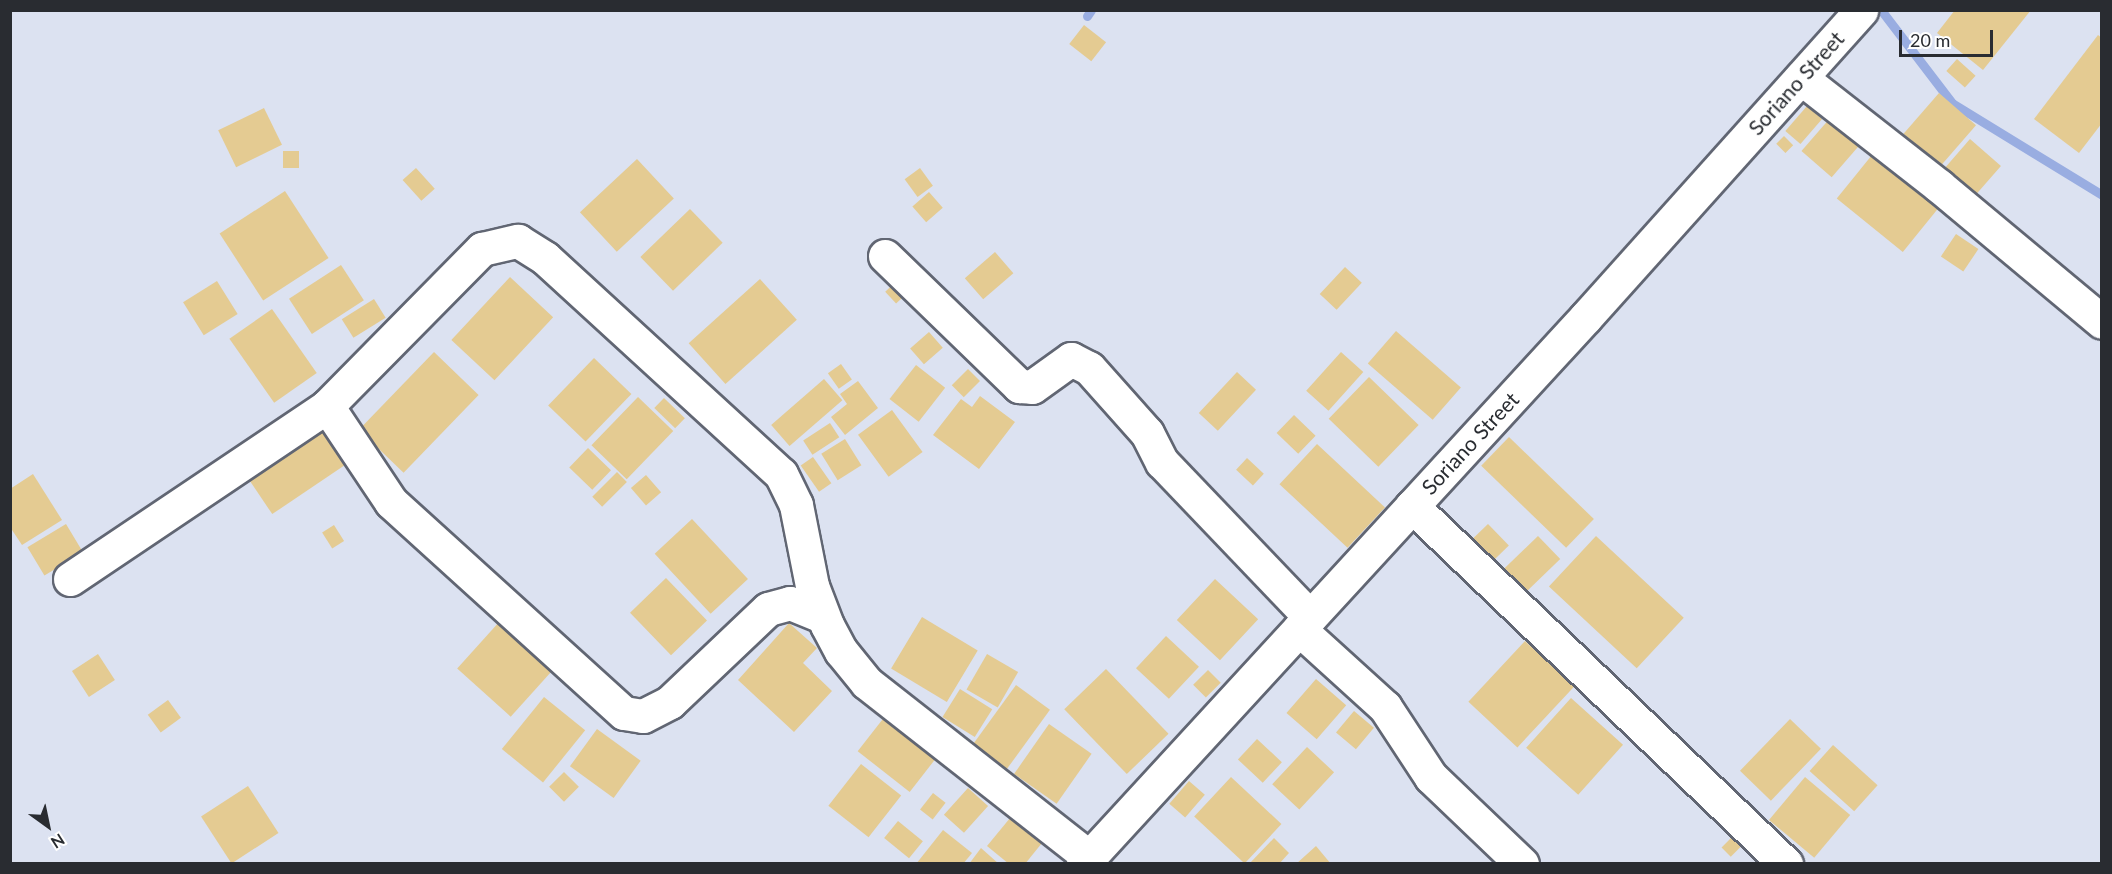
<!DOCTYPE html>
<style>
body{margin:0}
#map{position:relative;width:2112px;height:874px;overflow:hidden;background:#dce2f1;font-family:Lato,sans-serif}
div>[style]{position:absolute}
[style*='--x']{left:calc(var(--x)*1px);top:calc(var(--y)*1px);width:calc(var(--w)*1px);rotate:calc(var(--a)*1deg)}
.stream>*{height:9px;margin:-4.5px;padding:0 4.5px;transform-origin:4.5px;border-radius:4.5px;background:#99ade1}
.building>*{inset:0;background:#e4cb92;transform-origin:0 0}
.roads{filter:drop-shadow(2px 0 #616673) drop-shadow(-2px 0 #616673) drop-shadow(0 2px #616673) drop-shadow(0 -2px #616673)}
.minor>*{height:33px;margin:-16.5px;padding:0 16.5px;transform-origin:16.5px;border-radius:16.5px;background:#fff}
.secondary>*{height:33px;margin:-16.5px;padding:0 16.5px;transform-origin:16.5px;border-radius:16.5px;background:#fff}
span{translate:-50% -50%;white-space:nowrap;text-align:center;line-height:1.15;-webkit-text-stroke:4.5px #fff;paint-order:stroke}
.street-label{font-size:21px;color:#292c31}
.frame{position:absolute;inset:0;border:12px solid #292c31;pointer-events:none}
.north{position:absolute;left:18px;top:796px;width:60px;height:60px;-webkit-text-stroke:4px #fff;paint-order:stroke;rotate:147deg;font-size:16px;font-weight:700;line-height:24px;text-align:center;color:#292c31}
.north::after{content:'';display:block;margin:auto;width:21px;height:27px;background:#292c31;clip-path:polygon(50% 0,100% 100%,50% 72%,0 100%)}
.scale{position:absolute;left:1899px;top:30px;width:94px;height:27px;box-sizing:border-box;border:3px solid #292c31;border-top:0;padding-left:8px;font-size:18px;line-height:21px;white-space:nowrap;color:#292c31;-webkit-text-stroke:4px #fff;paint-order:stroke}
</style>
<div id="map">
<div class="stream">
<div style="--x:1881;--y:10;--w:117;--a:52.6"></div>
<div style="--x:1952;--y:103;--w:176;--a:31.5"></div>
<div style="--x:1087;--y:16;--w:7;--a:-56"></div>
</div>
<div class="building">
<div style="clip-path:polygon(1955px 10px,2031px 10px,1983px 70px,1937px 33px)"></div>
<div style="left:1084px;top:25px;width:28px;height:24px;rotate:38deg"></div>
<div style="clip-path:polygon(2098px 35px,2102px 38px,2102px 123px,2079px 153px,2034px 119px)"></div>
<div style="left:1957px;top:59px;width:25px;height:16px;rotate:42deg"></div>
<div style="left:1939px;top:93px;width:49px;height:54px;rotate:41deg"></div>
<div style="left:1807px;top:106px;width:20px;height:33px;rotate:41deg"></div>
<div style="left:264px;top:108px;width:41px;height:51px;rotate:64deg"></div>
<div style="left:1831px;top:117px;width:40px;height:45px;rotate:41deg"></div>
<div style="left:1784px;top:136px;width:13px;height:11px;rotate:45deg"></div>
<div style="left:1970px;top:139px;width:41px;height:42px;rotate:41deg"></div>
<div style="left:283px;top:151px;width:16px;height:17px"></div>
<div style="left:1872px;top:155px;width:85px;height:56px;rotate:39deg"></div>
<div style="left:637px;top:159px;width:54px;height:78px;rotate:47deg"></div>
<div style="left:416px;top:168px;width:28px;height:18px;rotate:48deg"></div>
<div style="left:920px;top:168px;width:22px;height:19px;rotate:54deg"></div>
<div style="left:285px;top:191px;width:80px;height:78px;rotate:57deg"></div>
<div style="left:929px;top:192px;width:21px;height:22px;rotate:49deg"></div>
<div style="left:690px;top:209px;width:47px;height:69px;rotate:46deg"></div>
<div style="left:1956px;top:234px;width:27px;height:27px;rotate:34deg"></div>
<div style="left:995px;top:252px;width:28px;height:40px;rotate:49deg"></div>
<div style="left:341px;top:265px;width:42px;height:62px;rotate:57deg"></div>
<div style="left:1345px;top:267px;width:23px;height:37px;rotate:43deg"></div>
<div style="left:902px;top:276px;width:16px;height:23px;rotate:47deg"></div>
<div style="left:510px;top:277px;width:59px;height:86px;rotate:43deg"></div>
<div style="left:760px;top:279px;width:55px;height:96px;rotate:48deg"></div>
<div style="left:217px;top:281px;width:39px;height:40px;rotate:58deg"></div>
<div style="left:374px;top:299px;width:22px;height:38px;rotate:58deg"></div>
<div style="left:272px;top:309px;width:78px;height:52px;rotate:55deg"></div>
<div style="left:1396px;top:331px;width:86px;height:43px;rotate:41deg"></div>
<div style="left:929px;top:332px;width:21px;height:25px;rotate:49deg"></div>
<div style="left:434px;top:352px;width:62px;height:108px;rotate:44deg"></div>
<div style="left:1341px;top:352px;width:30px;height:52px;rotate:42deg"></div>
<div style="left:594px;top:358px;width:52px;height:66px;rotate:44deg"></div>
<div style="left:841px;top:364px;width:19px;height:16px;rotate:55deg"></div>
<div style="left:916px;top:365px;width:37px;height:43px;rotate:38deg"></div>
<div style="left:968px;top:369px;width:17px;height:23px;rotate:45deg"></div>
<div style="left:1237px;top:372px;width:26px;height:56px;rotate:43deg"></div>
<div style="left:1369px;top:377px;width:69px;height:58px;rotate:44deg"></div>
<div style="left:824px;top:379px;width:28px;height:70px;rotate:49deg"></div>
<div style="clip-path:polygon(858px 381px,878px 408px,845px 435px,831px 417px,847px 404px,840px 394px)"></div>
<div style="clip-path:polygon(980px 396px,1015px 422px,979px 469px,933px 435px,961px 399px,972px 407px)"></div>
<div style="left:638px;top:397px;width:49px;height:67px;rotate:44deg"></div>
<div style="left:664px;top:398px;width:29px;height:14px;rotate:44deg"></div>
<div style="left:892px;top:410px;width:52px;height:42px;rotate:54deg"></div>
<div style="left:1294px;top:415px;width:30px;height:25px;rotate:44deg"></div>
<div style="left:830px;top:423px;width:17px;height:32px;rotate:57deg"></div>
<div style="left:320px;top:424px;width:48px;height:90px;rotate:56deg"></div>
<div style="left:1509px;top:437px;width:118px;height:40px;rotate:44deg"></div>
<div style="left:845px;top:439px;width:31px;height:28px;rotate:58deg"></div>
<div style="left:1317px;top:444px;width:93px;height:55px;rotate:43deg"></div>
<div style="left:588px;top:448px;width:32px;height:27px;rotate:44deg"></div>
<div style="left:813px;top:457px;width:32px;height:15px;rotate:55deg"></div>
<div style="left:1247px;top:458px;width:23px;height:16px;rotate:43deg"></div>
<div style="left:617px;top:472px;width:14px;height:35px;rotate:45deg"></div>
<div style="clip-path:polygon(33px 474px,62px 520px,22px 545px,10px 527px,10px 489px)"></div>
<div style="left:646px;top:475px;width:23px;height:20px;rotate:49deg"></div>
<div style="left:692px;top:519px;width:82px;height:51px;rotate:47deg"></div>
<div style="left:66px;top:524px;width:33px;height:45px;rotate:59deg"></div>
<div style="left:1488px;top:524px;width:30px;height:26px;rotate:46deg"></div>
<div style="left:334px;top:525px;width:19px;height:14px;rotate:58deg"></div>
<div style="left:1538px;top:536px;width:32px;height:53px;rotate:46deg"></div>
<div style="left:1596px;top:536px;width:120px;height:69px;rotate:43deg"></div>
<div style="left:666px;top:578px;width:59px;height:50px;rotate:46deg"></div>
<div style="left:1215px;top:579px;width:59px;height:56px;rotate:43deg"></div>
<div style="left:922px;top:617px;width:65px;height:60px;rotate:31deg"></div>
<div style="left:500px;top:621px;width:72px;height:64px;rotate:42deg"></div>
<div style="clip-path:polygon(789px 623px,817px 648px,803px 663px,832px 691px,794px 732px,738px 680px)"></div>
<div style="left:1166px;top:636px;width:45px;height:44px;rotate:43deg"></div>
<div style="left:1525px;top:641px;width:67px;height:83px;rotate:43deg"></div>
<div style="left:98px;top:654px;width:31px;height:31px;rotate:57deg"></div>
<div style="left:987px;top:654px;width:36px;height:41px;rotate:30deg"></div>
<div style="left:1106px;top:669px;width:90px;height:58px;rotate:46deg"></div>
<div style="left:1208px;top:670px;width:18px;height:21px;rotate:45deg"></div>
<div style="left:1316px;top:679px;width:40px;height:45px;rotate:41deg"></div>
<div style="left:1016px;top:685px;width:42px;height:75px;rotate:36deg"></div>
<div style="left:960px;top:689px;width:38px;height:33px;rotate:32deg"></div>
<div style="left:544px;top:697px;width:53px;height:67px;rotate:39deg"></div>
<div style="left:1571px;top:698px;width:70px;height:67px;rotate:42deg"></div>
<div style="left:168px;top:700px;width:22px;height:25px;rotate:54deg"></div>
<div style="left:1354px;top:711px;width:26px;height:28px;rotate:40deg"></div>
<div style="left:886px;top:715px;width:66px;height:46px;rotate:38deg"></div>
<div style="left:1790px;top:719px;width:43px;height:72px;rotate:44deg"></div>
<div style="left:1049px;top:724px;width:52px;height:61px;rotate:35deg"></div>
<div style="left:597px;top:729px;width:54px;height:46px;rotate:36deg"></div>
<div style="left:1257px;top:739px;width:34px;height:28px;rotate:43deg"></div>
<div style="left:1833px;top:745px;width:60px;height:35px;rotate:42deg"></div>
<div style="left:1307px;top:747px;width:37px;height:51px;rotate:43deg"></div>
<div style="left:861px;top:764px;width:51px;height:53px;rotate:38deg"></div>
<div style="left:564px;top:772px;width:21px;height:21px;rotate:45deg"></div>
<div style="left:1231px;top:777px;width:69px;height:54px;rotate:43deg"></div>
<div style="left:1805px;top:777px;width:59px;height:56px;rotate:40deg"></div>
<div style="left:1189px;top:781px;width:21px;height:30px;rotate:41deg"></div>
<div style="left:248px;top:786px;width:56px;height:56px;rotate:57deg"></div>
<div style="left:968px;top:788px;width:27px;height:36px;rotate:42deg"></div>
<div style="left:933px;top:793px;width:16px;height:21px;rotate:38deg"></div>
<div style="clip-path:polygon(1015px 812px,1046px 838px,1025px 864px,1009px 864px,987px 846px)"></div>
<div style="left:898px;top:821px;width:32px;height:22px;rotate:39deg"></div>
<div style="clip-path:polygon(943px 830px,972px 853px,963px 864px,916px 864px)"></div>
<div style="left:1735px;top:834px;width:13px;height:19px;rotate:45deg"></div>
<div style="clip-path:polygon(1274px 838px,1289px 853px,1279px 864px,1249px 864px)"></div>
<div style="clip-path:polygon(1316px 846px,1331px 864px,1296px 864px)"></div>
<div style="clip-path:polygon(981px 848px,999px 864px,969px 864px)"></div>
</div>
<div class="roads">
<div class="minor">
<div style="--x:1801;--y:78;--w:175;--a:38"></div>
<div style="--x:1939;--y:186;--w:212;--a:39.8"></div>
<div style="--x:885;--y:256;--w:187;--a:44.1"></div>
<div style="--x:1019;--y:386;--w:13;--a:4"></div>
<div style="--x:1032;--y:387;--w:48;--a:-35.7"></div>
<div style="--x:1071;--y:359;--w:20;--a:27"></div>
<div style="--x:1089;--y:368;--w:87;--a:48.3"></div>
<div style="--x:1147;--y:433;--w:33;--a:63"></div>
<div style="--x:1162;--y:462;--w:214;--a:46.3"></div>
<div style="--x:327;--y:406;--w:115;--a:56.3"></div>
<div style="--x:391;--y:502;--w:314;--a:42.2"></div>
<div style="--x:624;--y:713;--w:19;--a:9"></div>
<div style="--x:643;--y:716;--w:30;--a:-27"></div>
<div style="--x:670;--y:702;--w:135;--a:-43.5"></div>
<div style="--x:768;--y:609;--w:23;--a:-15"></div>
<div style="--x:790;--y:603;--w:35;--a:22"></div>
<div style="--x:1412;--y:506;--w:518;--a:43.75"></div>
<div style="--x:70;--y:579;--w:310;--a:-33.9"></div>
<div style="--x:327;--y:406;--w:221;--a:-45.4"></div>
<div style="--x:482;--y:249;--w:37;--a:-13"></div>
<div style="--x:518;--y:241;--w:32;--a:32"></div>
<div style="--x:545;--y:258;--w:320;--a:42.5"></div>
<div style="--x:781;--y:474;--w:34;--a:64"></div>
<div style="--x:796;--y:505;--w:83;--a:78.8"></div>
<div style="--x:812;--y:586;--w:42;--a:69"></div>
<div style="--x:827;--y:625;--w:30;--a:62"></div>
<div style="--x:841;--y:651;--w:41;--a:50.9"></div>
<div style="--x:867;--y:683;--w:282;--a:38.1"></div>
<div style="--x:1299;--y:629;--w:116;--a:42.2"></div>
<div style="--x:1385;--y:707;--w:84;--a:56.7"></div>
<div style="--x:1431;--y:777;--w:126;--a:43.7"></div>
</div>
<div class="secondary">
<div style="--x:1083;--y:864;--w:743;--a:-47.4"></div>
<div style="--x:1586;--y:317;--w:412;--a:-48.1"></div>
</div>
</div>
<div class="street-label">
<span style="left:1796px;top:83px;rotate:-48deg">Soriano Street</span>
<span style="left:1470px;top:443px;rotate:-47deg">Soriano Street</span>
</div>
<div class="frame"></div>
<div class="north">N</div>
<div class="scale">20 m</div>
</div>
